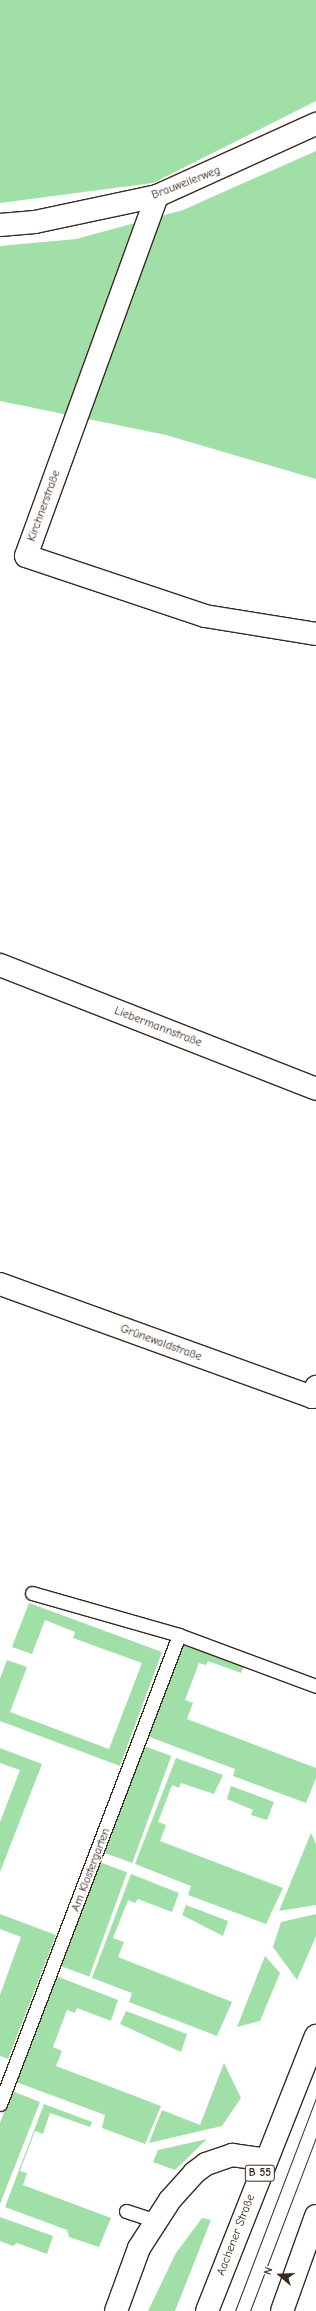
<!DOCTYPE html>
<meta charset="utf-8">
<style>
body{margin:0}
#map{position:relative;width:316px;height:2311px;overflow:hidden;background:#fff;font-family:"Comic Neue",sans-serif}
div>[style]{position:absolute}
[style*='--x']{left:calc(var(--x)*1px);top:calc(var(--y)*1px);width:calc(var(--w)*1px);rotate:calc(var(--a)*1deg)}
.green>*{inset:0;background:#a0e0a8;transform-origin:0 0}
.roads{filter:drop-shadow(1px 0 #3b2a1e) drop-shadow(-1px 0 #3b2a1e) drop-shadow(0 1px #3b2a1e) drop-shadow(0 -1px #3b2a1e)}
.lane>*{height:13px;margin:-6.5px;padding:0 6.5px;transform-origin:6.5px;border-radius:6.5px;background:#fff}
.street>*{height:22px;margin:-11px;padding:0 11px;transform-origin:11px;border-radius:11px;background:#fff}
.secondary>*{height:22px;margin:-11px;padding:0 11px;transform-origin:11px;border-radius:11px;background:#fff}
.primary>*{height:22px;margin:-11px;padding:0 11px;transform-origin:11px;border-radius:11px;background:#fff}
.tram>*{height:1px;margin:-0.5px;padding:0 0.5px;transform-origin:0.5px;border-radius:0.5px;background:#3b2a1e}
span{translate:-50% -50%;white-space:nowrap;text-align:center;line-height:1.15;-webkit-text-stroke:3.5px #fff;paint-order:stroke}
.shield-label span{padding:1px 3px;background:#fff;border:1px solid;border-radius:3px;-webkit-text-stroke-width:0}
.shield-label{font-size:11px;color:#3b2a1e;font-weight:700}
.street-label{font-size:12px;color:#3b2a1e}
.north{position:absolute;left:260px;top:2255px;width:40px;height:40px;-webkit-text-stroke:3px #fff;paint-order:stroke;rotate:289deg;font-size:11px;font-weight:700;line-height:16px;text-align:center;color:#3b2a1e}
.north::after{content:'';display:block;margin:auto;width:14px;height:18px;background:#3b2a1e;clip-path:polygon(50% 0,100% 100%,50% 72%,0 100%)}
</style>
<div id="map">
<div class="green">
<div style="clip-path:polygon(0 0,316px 0,316px 101px,153px 183px,0 203px)"></div>
<div style="clip-path:polygon(316px 151px,316px 479px,166px 435px,0 401px,0 246px,76px 239px,183px 210px)"></div>
<div style="clip-path:polygon(29px 1603px,162px 1652px,120px 1766px,0 1721px,0 1679px,7px 1660px,27px 1667px,10px 1712px,109px 1749px,142px 1663px,73px 1638px,75px 1632px,45px 1620px,32px 1654px,12px 1647px)"></div>
<div style="clip-path:polygon(183px 1642px,244px 1665px,241px 1673px,208px 1661px,206px 1665px,199px 1663px,185px 1700px,193px 1703px,187px 1719px,316px 1768px,316px 1778px,306px 1803px,233px 1776px,235px 1769px,147px 1736px)"></div>
<div style="left:144px;top:1746px;width:29px;height:114px;rotate:20deg"></div>
<div style="clip-path:polygon(0 1748px,42px 1764px,0 1872px,0 1822px,20px 1770px,0 1763px)"></div>
<div style="clip-path:polygon(176px 1758px,223px 1775px,214px 1794px,181px 1783px,179px 1788px,172px 1785px,158px 1822px,166px 1825px,160px 1841px,283px 1888px,266px 1924px,188px 1895px,191px 1886px,135px 1864px)"></div>
<div style="clip-path:polygon(231px 1786px,274px 1802px,267px 1820px,251px 1815px,253px 1810px,227px 1799px)"></div>
<div style="clip-path:polygon(311px 1833px,316px 1844px,316px 1905px,279px 1911px)"></div>
<div style="left:99px;top:1862px;width:30px;height:111px;rotate:20deg"></div>
<div style="clip-path:polygon(131px 1874px,179px 1893px,172px 1912px,138px 1899px,135px 1903px,128px 1900px,113px 1938px,124px 1942px,118px 1957px,232px 2002px,217px 2036px,129px 2002px,132px 1993px,92px 1978px)"></div>
<div style="clip-path:polygon(186px 1905px,228px 1921px,223px 1936px,182px 1915px)"></div>
<div style="clip-path:polygon(0 1914px,56px 1935px,8px 2059px,0 2056px,0 1995px,21px 1937px,0 1929px)"></div>
<div style="clip-path:polygon(316px 1914px,316px 1936px,297px 1980px,273px 1947px,281px 1922px)"></div>
<div style="clip-path:polygon(265px 1956px,280px 1973px,260px 2021px,237px 2027px)"></div>
<div style="clip-path:polygon(56px 1976px,118px 2000px,111px 2021px,77px 2008px,75px 2013px,67px 2010px,53px 2047px,62px 2051px,56px 2066px,161px 2106px,145px 2144px,102px 2128px,105px 2115px,16px 2082px)"></div>
<div style="clip-path:polygon(126px 2011px,187px 2034px,181px 2052px,120px 2024px)"></div>
<div style="clip-path:polygon(224px 2063px,241px 2098px,222px 2126px,149px 2143px,162px 2110px,200px 2125px)"></div>
<div style="clip-path:polygon(12px 2091px,40px 2102px,0 2204px,0 2123px)"></div>
<div style="clip-path:polygon(44px 2104px,92px 2122px,90px 2127px,50px 2113px,43px 2134px,35px 2131px,20px 2171px,27px 2173px,23px 2185px,111px 2218px,99px 2247px,69px 2237px,67px 2230px,5px 2207px)"></div>
<div style="clip-path:polygon(207px 2139px,175px 2170px,153px 2162px,158px 2150px)"></div>
<div style="clip-path:polygon(0 2217px,53px 2236px,47px 2254px,17px 2243px,13px 2246px,0 2241px)"></div>
<div style="clip-path:polygon(202px 2218px,211px 2220px,175px 2311px,148px 2311px,176px 2253px)"></div>
</div>
<div class="roads">
<div class="lane">
<div style="--x:32;--y:1593;--w:153;--a:15.9"></div>
<div style="--x:179;--y:1635;--w:146;--a:20.4"></div>
<div style="--x:0;--y:2104;--w:502;--a:-69.11"></div>
<div style="--x:126;--y:2211;--w:33;--a:18"></div>
</div>
<div class="street">
<div style="--x:157;--y:196;--w:383;--a:110"></div>
<div style="--x:26;--y:556;--w:189;--a:18.5"></div>
<div style="--x:205;--y:616;--w:112;--a:9.2"></div>
<div style="--x:0;--y:965;--w:339;--a:21.4"></div>
<div style="--x:0;--y:1284;--w:332;--a:19.9"></div>
<div style="--x:312;--y:1397;--w:11;--a:-68"></div>
<div style="--x:116;--y:2311;--w:67;--a:-69.9"></div>
<div style="--x:139;--y:2248;--w:57;--a:-57.1"></div>
<div style="--x:170;--y:2200;--w:36;--a:-48"></div>
<div style="--x:194;--y:2173;--w:15;--a:-37"></div>
<div style="--x:206;--y:2164;--w:28;--a:-19"></div>
<div style="--x:232;--y:2155;--w:34;--a:8"></div>
</div>
<div class="secondary">
<div style="--x:0;--y:225;--w:35;--a:-5"></div>
<div style="--x:35;--y:222;--w:125;--a:-12"></div>
<div style="--x:157;--y:196;--w:175;--a:-24.4"></div>
</div>
<div class="primary">
<div style="--x:207;--y:2311;--w:296;--a:-68.4"></div>
<div style="--x:282;--y:2311;--w:101;--a:-70.3"></div>
</div>
</div>
<div class="tram">
<div style="--x:235;--y:2311;--w:228;--a:-69.2"></div>
<div style="--x:250;--y:2311;--w:186;--a:-69.2"></div>
</div>
<div class="shield-label">
<span style="left:260px;top:2173px">B 55</span>
</div>
<div class="street-label">
<span style="left:186px;top:183px;rotate:-21deg">Brauweilerweg</span>
<span style="left:44px;top:506px;rotate:-70deg">Kirchnerstraße</span>
<span style="left:158px;top:1027px;rotate:21deg">Liebermannstraße</span>
<span style="left:161px;top:1343px;rotate:20deg">Grünewaldstraße</span>
<span style="left:91px;top:1870px;rotate:-69deg">Am Klostergarten</span>
<span style="left:236px;top:2235px;rotate:-69deg">Aachener Straße</span>
</div>
<div class="north">N</div>
</div>
